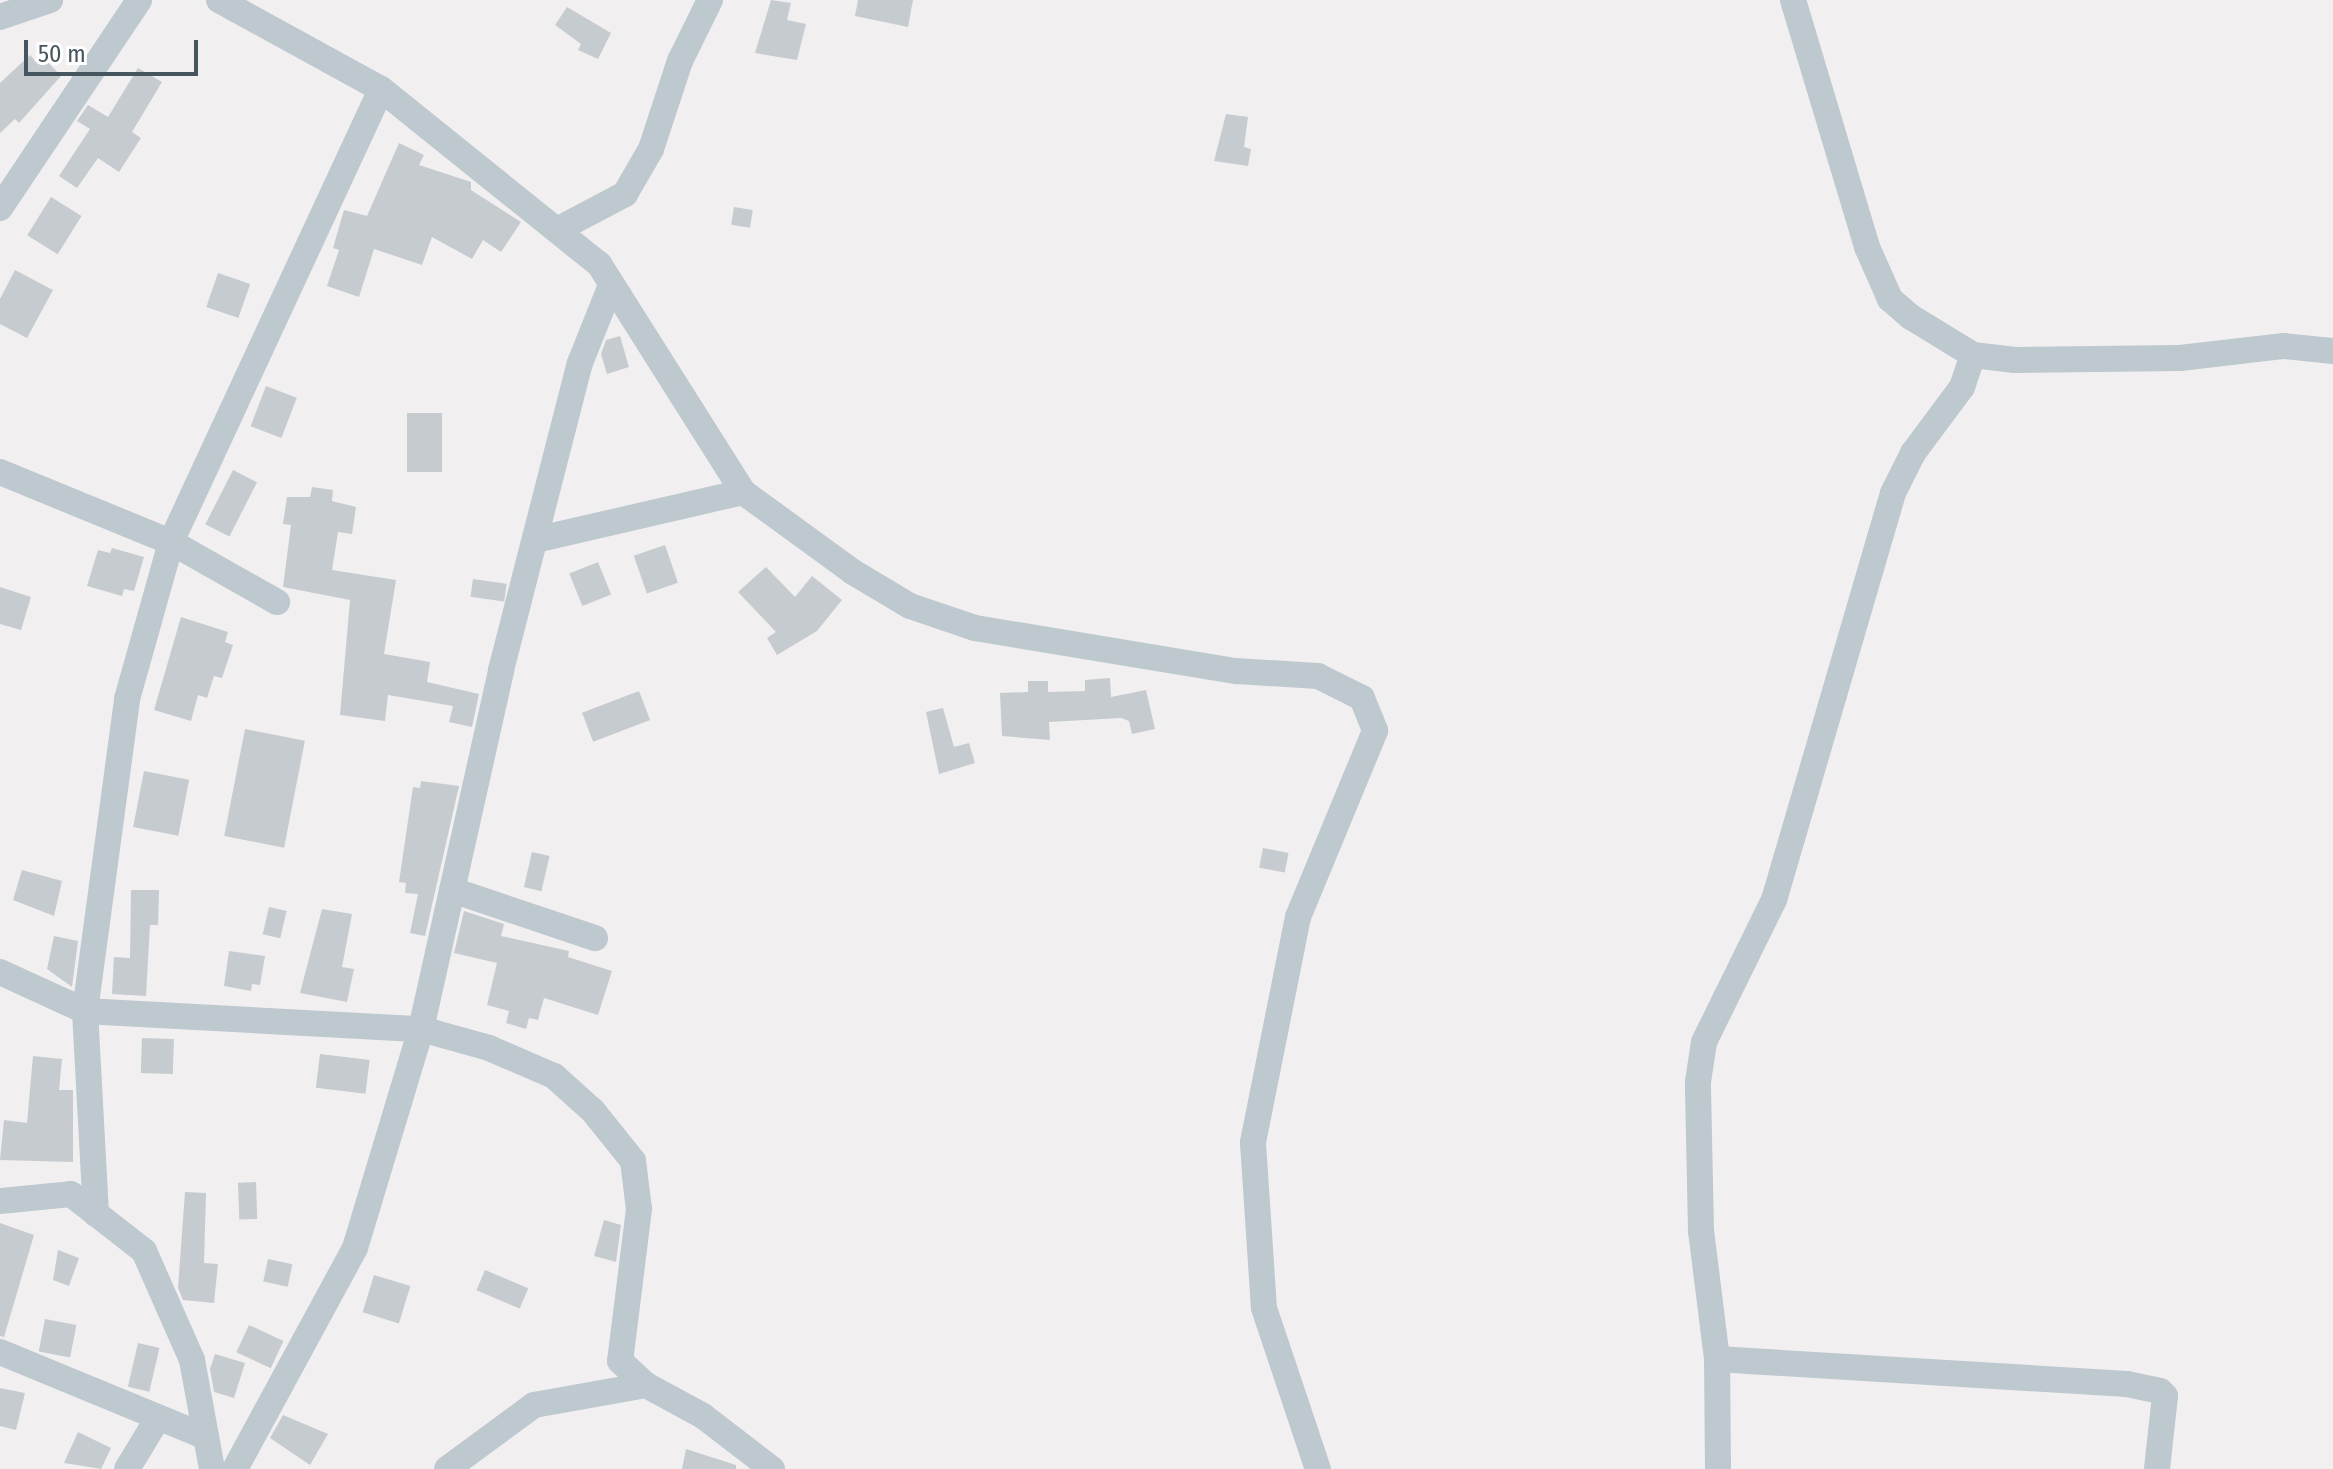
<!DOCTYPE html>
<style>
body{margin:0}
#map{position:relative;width:2333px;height:1469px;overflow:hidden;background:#f2eff0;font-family:"Fira Sans Condensed",sans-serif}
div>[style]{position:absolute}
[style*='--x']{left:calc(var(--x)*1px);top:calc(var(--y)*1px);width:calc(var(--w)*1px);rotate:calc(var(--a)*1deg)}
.building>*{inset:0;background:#c6cbcf;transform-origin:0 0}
.minor>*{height:26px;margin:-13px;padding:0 13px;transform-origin:13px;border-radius:13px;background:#bdc8cf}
span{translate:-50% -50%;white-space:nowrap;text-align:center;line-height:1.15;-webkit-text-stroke:6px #fff;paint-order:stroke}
.scale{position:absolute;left:24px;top:40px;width:174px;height:36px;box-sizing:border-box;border:4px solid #47555e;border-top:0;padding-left:10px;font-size:24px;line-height:28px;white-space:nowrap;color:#47555e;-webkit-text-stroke:6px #fff;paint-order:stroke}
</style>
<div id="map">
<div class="building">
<div style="clip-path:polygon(771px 0,791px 3px,787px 20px,806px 24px,797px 60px,755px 53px)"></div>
<div style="clip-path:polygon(858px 0,913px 0,908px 27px,855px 16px)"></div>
<div style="clip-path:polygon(567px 7px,611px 33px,598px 59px,578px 50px,581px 44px,555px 25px)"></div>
<div style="clip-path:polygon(30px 55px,38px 64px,44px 58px,61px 76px,19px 123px,15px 119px,0 133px,0 83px)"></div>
<div style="clip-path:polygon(138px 68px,162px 82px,132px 132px,141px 138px,119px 172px,98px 158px,77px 188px,59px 176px,90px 129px,77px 121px,88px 105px,108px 117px)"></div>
<div style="clip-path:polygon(1226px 114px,1248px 117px,1244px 147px,1251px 149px,1248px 166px,1214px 161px)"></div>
<div style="clip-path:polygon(399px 143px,424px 155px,419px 165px,471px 182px,471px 190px,521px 222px,501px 252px,483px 240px,472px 259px,432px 237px,422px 265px,374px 249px,359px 297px,327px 286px,339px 250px,333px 248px,344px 210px,367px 216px)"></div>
<div style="left:51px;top:197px;width:36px;height:45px;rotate:32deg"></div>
<div style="left:734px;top:207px;width:19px;height:18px;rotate:9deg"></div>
<div style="clip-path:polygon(15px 270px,53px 290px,27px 338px,0 324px,0 299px)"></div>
<div style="left:218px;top:273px;width:34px;height:36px;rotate:19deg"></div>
<div style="clip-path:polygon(620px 336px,629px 367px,607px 374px,601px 354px,606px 340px)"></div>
<div style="left:266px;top:386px;width:33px;height:43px;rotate:21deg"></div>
<div style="left:407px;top:413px;width:35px;height:59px"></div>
<div style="left:233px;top:470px;width:27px;height:61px;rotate:27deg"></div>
<div style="clip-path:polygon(312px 487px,333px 490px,332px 501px,356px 507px,352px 534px,338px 532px,332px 570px,396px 580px,384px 654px,430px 662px,427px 682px,479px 694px,472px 727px,449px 722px,453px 706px,388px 695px,385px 721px,340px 715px,350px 600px,283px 587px,291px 525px,283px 524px,287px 497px,310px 497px)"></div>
<div style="left:665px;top:545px;width:40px;height:33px;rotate:71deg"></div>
<div style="clip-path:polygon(112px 548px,144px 557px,134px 591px,124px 589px,122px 596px,87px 586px,98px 550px,110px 553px)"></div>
<div style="left:598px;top:562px;width:35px;height:31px;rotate:68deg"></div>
<div style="clip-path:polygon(766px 567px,795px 597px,812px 576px,842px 600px,817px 631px,777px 655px,767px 638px,776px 632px,738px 592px)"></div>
<div style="left:473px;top:579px;width:34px;height:18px;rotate:8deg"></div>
<div style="clip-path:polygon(0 587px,31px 597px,21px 630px,0 624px)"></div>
<div style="clip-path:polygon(181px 617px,228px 632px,225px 642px,233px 645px,222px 678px,214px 676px,207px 698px,198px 695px,191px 721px,154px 710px)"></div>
<div style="clip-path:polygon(1110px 678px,1111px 697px,1146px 690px,1155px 729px,1132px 734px,1129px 721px,1121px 718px,1049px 722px,1050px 740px,1002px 736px,1000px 693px,1028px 692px,1028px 681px,1048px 681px,1048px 692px,1085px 691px,1085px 680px)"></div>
<div style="left:639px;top:691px;width:31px;height:61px;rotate:69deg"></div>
<div style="clip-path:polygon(943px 708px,954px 747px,969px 743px,975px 763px,939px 774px,926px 712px)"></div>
<div style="left:245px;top:729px;width:61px;height:109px;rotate:11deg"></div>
<div style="left:144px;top:771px;width:46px;height:57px;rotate:11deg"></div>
<div style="clip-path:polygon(421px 781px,459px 786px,425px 936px,410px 933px,418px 894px,405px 893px,406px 883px,399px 882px,413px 787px,420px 788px)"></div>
<div style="left:1263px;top:848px;width:26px;height:20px;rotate:11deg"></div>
<div style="left:532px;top:852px;width:18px;height:36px;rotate:13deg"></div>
<div style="clip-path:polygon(22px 870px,62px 881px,54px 916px,13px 900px)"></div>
<div style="clip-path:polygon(131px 890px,159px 890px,158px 925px,150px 925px,146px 996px,112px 994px,114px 957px,130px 958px)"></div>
<div style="left:269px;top:907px;width:18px;height:28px;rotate:13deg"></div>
<div style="clip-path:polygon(322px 909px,352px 914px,342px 967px,354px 969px,347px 1002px,300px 993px)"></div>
<div style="clip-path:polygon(464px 911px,504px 924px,501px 936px,569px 951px,568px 957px,612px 971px,598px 1015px,544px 998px,538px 1020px,529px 1018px,526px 1029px,506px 1023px,509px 1011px,487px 1005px,497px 963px,454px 953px)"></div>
<div style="clip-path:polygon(54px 936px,78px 941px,72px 987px,47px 969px)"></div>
<div style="clip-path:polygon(229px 951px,265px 956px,260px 985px,252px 984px,251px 991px,224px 986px)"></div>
<div style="left:142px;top:1038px;width:32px;height:35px;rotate:2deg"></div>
<div style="left:320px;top:1054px;width:50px;height:34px;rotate:7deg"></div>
<div style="clip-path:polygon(33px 1056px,62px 1059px,59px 1090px,73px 1090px,73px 1162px,0 1160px,4px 1120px,27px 1123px)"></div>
<div style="left:256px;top:1182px;width:37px;height:18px;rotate:88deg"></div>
<div style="clip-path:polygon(185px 1192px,206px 1193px,204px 1263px,218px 1264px,214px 1303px,183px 1300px,178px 1288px)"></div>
<div style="clip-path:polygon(604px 1220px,621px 1225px,616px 1262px,594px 1256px)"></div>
<div style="clip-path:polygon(0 1223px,34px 1235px,4px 1337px,0 1336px)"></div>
<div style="clip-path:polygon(58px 1250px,79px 1258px,69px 1286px,53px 1280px)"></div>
<div style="left:268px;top:1259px;width:25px;height:23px;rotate:12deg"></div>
<div style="left:485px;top:1270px;width:47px;height:22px;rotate:23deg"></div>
<div style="left:374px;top:1275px;width:38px;height:39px;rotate:17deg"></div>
<div style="left:45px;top:1319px;width:32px;height:33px;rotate:11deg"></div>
<div style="left:249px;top:1325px;width:38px;height:30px;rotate:25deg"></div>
<div style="left:138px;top:1343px;width:22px;height:45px;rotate:13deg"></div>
<div style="clip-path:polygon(215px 1354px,245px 1363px,234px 1398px,214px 1392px,210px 1369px)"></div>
<div style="clip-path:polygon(0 1388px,25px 1393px,16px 1430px,0 1426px)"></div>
<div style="clip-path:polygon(283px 1415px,328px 1434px,310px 1465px,270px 1438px)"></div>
<div style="clip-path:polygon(78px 1432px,111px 1448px,101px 1469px,64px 1463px)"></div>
<div style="clip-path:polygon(686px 1449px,736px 1465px,736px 1469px,682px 1469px)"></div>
</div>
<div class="minor">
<div style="--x:219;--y:0;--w:185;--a:28.8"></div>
<div style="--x:381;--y:89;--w:280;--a:38.8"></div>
<div style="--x:599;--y:264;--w:270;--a:57.7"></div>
<div style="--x:743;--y:492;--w:136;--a:36"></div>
<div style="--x:853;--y:572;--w:66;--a:30.8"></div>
<div style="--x:910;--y:606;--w:69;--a:18.7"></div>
<div style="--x:975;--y:628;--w:265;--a:9.4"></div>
<div style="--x:1236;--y:671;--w:82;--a:3.5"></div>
<div style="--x:1318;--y:676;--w:49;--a:26.6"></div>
<div style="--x:1362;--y:698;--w:35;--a:68"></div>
<div style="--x:1375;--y:731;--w:201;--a:112.5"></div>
<div style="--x:1298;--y:917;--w:230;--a:101.3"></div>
<div style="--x:1253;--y:1143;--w:165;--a:86.2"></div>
<div style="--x:1264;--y:1308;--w:170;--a:71.5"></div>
<div style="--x:1793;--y:0;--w:258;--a:73.3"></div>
<div style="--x:1867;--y:247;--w:57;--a:66.1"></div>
<div style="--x:1890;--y:299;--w:28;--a:41"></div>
<div style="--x:1911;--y:317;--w:73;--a:31.5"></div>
<div style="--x:1973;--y:355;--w:42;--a:6.8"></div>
<div style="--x:2015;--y:360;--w:165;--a:-0.7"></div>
<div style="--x:2180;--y:358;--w:105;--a:-6.6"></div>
<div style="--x:2284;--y:346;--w:49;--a:5.8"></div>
<div style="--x:0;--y:17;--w:53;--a:-18.8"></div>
<div style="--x:0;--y:208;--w:250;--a:-56.2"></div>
<div style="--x:557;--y:230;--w:77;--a:-27.9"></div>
<div style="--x:625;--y:194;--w:52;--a:-60"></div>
<div style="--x:651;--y:149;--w:93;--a:-71.8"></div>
<div style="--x:680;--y:61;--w:68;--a:-63.8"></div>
<div style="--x:0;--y:472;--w:185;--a:22.3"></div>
<div style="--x:171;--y:542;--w:122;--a:29.5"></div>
<div style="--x:535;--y:540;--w:213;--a:-13"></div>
<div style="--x:452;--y:890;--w:151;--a:18.6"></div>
<div style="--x:0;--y:972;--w:94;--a:24.6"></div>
<div style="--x:85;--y:1011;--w:336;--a:3.1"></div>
<div style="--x:421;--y:1029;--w:71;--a:15.6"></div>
<div style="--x:489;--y:1048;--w:71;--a:23.3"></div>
<div style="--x:554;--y:1076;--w:52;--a:41.9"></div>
<div style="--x:593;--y:1111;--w:64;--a:51.3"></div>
<div style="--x:633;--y:1161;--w:48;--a:82.9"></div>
<div style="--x:639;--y:1209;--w:153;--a:97.1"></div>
<div style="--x:620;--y:1361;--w:35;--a:43"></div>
<div style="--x:646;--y:1385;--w:65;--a:28.5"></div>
<div style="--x:703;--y:1416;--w:87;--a:37.5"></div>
<div style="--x:0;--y:1201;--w:71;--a:-5.6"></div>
<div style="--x:71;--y:1194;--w:93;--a:38"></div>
<div style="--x:144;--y:1251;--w:119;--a:66.2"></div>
<div style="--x:192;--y:1360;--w:111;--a:79.6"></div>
<div style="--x:96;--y:1214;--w:203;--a:-93.1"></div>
<div style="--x:85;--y:1011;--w:315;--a:-82.3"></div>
<div style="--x:127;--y:699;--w:163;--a:-74.3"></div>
<div style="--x:171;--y:542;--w:499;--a:-65.1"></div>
<div style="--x:0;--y:1352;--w:223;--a:22.4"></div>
<div style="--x:1717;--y:1359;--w:411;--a:3.5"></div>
<div style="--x:2127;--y:1384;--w:34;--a:12"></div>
<div style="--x:2160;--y:1391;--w:7;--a:45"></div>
<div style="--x:2165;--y:1396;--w:73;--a:96.3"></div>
<div style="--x:127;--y:1469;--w:60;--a:-58.7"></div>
<div style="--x:235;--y:1469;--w:251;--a:-61.5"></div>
<div style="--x:355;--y:1248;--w:229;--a:-73.2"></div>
<div style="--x:421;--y:1029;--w:368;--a:-77.4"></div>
<div style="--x:501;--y:670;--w:317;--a:-75.6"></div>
<div style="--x:580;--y:363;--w:84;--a:-68.3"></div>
<div style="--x:447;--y:1469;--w:108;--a:-36.3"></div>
<div style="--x:534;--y:1405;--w:114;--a:-10.1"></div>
<div style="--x:1718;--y:1469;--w:110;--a:-90.5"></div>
<div style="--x:1717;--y:1359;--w:129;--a:-97.1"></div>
<div style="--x:1701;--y:1231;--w:149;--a:-91.2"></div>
<div style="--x:1698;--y:1082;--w:40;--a:-81.5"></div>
<div style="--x:1704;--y:1042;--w:158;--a:-63.8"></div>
<div style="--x:1774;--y:900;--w:424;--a:-73.7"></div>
<div style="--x:1893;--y:493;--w:45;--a:-63.4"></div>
<div style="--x:1913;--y:453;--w:82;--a:-53.4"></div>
<div style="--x:1962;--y:387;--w:34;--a:-71"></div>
</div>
<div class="scale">50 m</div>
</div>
